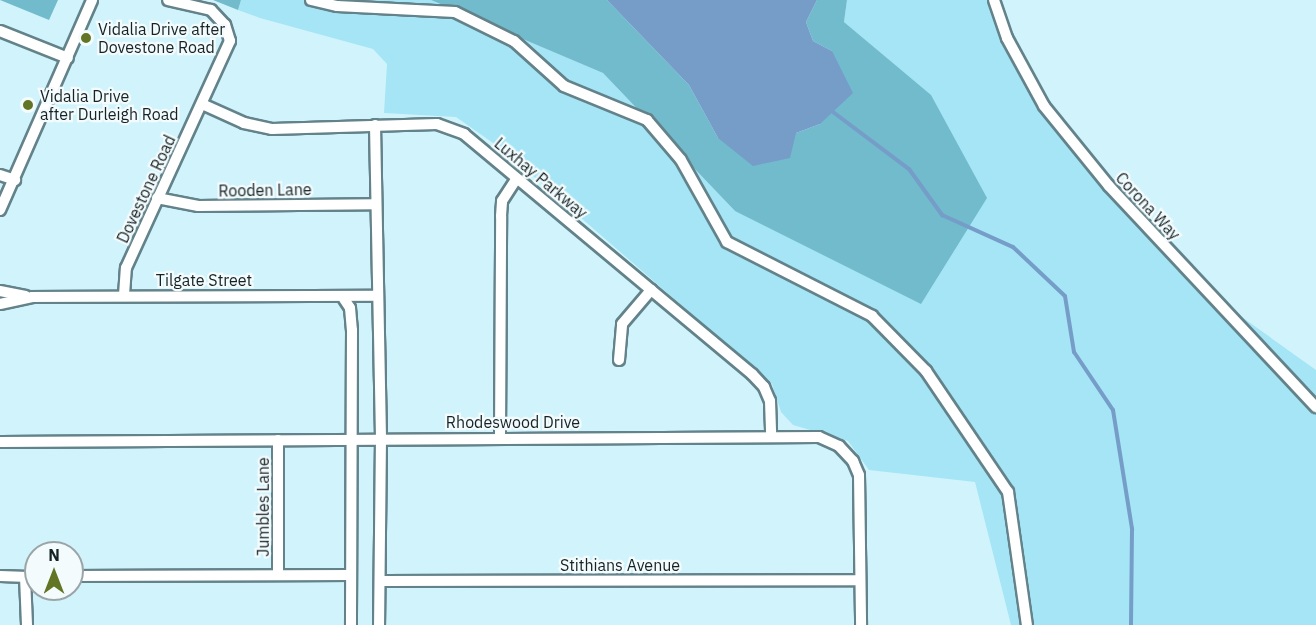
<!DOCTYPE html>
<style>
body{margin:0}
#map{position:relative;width:1316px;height:625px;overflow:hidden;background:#d1f4fc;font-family:"IBM Plex Sans",sans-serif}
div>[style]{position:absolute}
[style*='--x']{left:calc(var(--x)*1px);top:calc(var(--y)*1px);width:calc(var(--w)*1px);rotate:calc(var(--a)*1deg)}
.green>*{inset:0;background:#a5e5f5}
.forest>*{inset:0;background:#71bbcc}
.water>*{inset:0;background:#759dc8}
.stream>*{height:4px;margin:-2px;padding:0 2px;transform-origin:2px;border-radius:2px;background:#759dc8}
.roads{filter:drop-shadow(2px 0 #63828a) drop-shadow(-2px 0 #63828a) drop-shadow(0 2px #63828a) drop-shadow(0 -2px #63828a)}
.minor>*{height:10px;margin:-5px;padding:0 5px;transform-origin:5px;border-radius:5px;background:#fff}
.dots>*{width:16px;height:16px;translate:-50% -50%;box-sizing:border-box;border:3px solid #f4fbfd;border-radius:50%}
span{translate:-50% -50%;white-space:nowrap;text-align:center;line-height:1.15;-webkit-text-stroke:4.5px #f4fbfd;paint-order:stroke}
.poi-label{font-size:16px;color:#162326}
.left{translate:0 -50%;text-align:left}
.street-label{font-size:16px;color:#162326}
.north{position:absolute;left:24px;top:541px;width:60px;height:60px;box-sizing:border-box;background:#f4fbfd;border:2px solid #9ba5a7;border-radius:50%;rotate:0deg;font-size:16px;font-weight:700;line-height:24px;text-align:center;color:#162326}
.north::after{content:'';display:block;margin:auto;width:21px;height:27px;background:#627524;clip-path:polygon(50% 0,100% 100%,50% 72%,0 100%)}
</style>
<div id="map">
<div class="green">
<div style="clip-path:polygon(241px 0,431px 0,603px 73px,735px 211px,929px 94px,844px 22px,847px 0,987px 0,1002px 45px,1045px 117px,1209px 297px,1225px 305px,1316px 370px,1316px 625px,1011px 625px,975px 482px,869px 470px,848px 441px,793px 425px,781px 412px,772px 384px,503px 150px,456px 117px,384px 113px,387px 64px,373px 49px,260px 18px,238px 10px)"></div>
</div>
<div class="forest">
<div style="clip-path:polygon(0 0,58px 0,49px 20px)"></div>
<div style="clip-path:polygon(213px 0,241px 0,238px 10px)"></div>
<div style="clip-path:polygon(431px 0,607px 0,689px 85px,718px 138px,796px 133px,820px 124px,832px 51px,813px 41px,806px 22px,817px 0,847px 0,844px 22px,931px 95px,987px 198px,921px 304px,735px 211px,603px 73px)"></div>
</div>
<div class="water">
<div style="clip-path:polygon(607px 0,817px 0,806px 22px,813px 41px,832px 51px,853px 93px,820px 124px,796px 133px,790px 158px,753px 166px,718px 138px,689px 85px)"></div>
</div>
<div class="stream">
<div style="--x:833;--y:112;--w:95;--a:36.9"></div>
<div style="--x:909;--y:169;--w:57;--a:54.3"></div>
<div style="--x:942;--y:215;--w:78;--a:24.3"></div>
<div style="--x:1013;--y:247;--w:71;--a:43.3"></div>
<div style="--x:1065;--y:296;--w:57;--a:80.9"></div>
<div style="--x:1074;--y:352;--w:70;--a:56.1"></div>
<div style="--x:1113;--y:410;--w:121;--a:80.9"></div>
<div style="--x:1132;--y:529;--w:96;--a:90.6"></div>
</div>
<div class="roads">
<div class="minor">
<div style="--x:311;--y:0;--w:27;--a:13"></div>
<div style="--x:337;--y:6;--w:118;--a:2.9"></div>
<div style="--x:455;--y:12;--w:66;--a:26.2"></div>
<div style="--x:514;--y:41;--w:67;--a:42"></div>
<div style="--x:564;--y:86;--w:90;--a:22.3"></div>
<div style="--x:647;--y:120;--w:52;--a:49.6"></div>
<div style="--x:681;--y:160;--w:94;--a:60.7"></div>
<div style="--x:727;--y:242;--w:163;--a:27"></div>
<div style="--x:872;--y:316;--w:77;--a:45.5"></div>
<div style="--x:926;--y:371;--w:146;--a:55.9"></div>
<div style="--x:1008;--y:492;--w:134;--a:81.9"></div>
<div style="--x:994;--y:0;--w:40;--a:71.1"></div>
<div style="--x:1007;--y:38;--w:77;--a:61.4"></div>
<div style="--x:1044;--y:106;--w:103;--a:50.9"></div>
<div style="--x:1109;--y:186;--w:303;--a:46.9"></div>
<div style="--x:0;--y:31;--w:73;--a:21.7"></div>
<div style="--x:202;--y:104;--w:46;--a:24.3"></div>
<div style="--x:244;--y:123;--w:29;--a:12"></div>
<div style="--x:272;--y:129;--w:165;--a:-1.7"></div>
<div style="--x:437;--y:124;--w:29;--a:20"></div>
<div style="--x:464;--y:134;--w:375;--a:39.8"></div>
<div style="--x:752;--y:374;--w:18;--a:47"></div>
<div style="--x:764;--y:387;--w:15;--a:67"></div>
<div style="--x:770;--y:401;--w:35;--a:88"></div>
<div style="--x:375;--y:125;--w:313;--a:88.9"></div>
<div style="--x:381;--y:438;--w:187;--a:90.6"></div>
<div style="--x:0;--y:175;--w:16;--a:18"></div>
<div style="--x:157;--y:198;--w:42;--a:11"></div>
<div style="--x:198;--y:206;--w:177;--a:-0.6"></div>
<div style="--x:0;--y:210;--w:229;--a:-66.3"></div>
<div style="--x:0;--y:291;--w:26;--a:11"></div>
<div style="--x:124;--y:295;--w:27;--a:-86"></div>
<div style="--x:126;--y:268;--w:250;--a:-65.4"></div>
<div style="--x:230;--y:41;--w:17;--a:-107"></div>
<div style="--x:225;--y:25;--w:21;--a:-133"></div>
<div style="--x:211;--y:10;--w:44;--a:-166.9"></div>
<div style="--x:342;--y:296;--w:14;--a:56"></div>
<div style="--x:350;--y:308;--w:22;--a:85"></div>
<div style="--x:352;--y:330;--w:295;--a:90.2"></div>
<div style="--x:0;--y:304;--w:33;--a:-12"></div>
<div style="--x:32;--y:297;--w:344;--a:-0.2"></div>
<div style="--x:619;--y:360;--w:36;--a:-85"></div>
<div style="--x:622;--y:324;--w:45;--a:-49.5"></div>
<div style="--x:500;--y:437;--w:221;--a:-89.7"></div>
<div style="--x:501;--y:216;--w:15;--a:-86"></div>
<div style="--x:502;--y:201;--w:27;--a:-57"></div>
<div style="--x:278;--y:440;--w:134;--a:90"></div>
<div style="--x:0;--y:442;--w:819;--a:-0.35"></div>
<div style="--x:819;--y:437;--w:22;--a:24"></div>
<div style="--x:839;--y:446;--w:21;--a:47"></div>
<div style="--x:853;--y:461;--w:15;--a:67"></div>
<div style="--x:859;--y:475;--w:150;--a:89.2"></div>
<div style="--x:0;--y:576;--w:36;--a:2"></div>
<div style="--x:72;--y:576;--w:279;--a:-0.2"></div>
<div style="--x:25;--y:577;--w:48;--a:87.6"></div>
<div style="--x:380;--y:581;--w:480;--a:-0.1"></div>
</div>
</div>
<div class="dots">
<div style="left:86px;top:38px;background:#627524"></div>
<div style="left:28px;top:105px;background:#627524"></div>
</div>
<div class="poi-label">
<span class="left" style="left:98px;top:38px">Vidalia Drive after<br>Dovestone Road</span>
<span class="left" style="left:40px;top:105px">Vidalia Drive<br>after Durleigh Road</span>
</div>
<div class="street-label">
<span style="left:541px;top:178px;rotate:40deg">Luxhay Parkway</span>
<span style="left:146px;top:189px;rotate:-65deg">Dovestone Road</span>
<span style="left:265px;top:190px;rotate:-1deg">Rooden Lane</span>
<span style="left:1148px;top:206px;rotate:47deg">Corona Way</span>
<span style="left:204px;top:280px">Tilgate Street</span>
<span style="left:513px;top:422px">Rhodeswood Drive</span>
<span style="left:263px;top:507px;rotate:-90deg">Jumbles Lane</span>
<span style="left:620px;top:565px">Stithians Avenue</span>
</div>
<div class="north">N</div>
</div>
